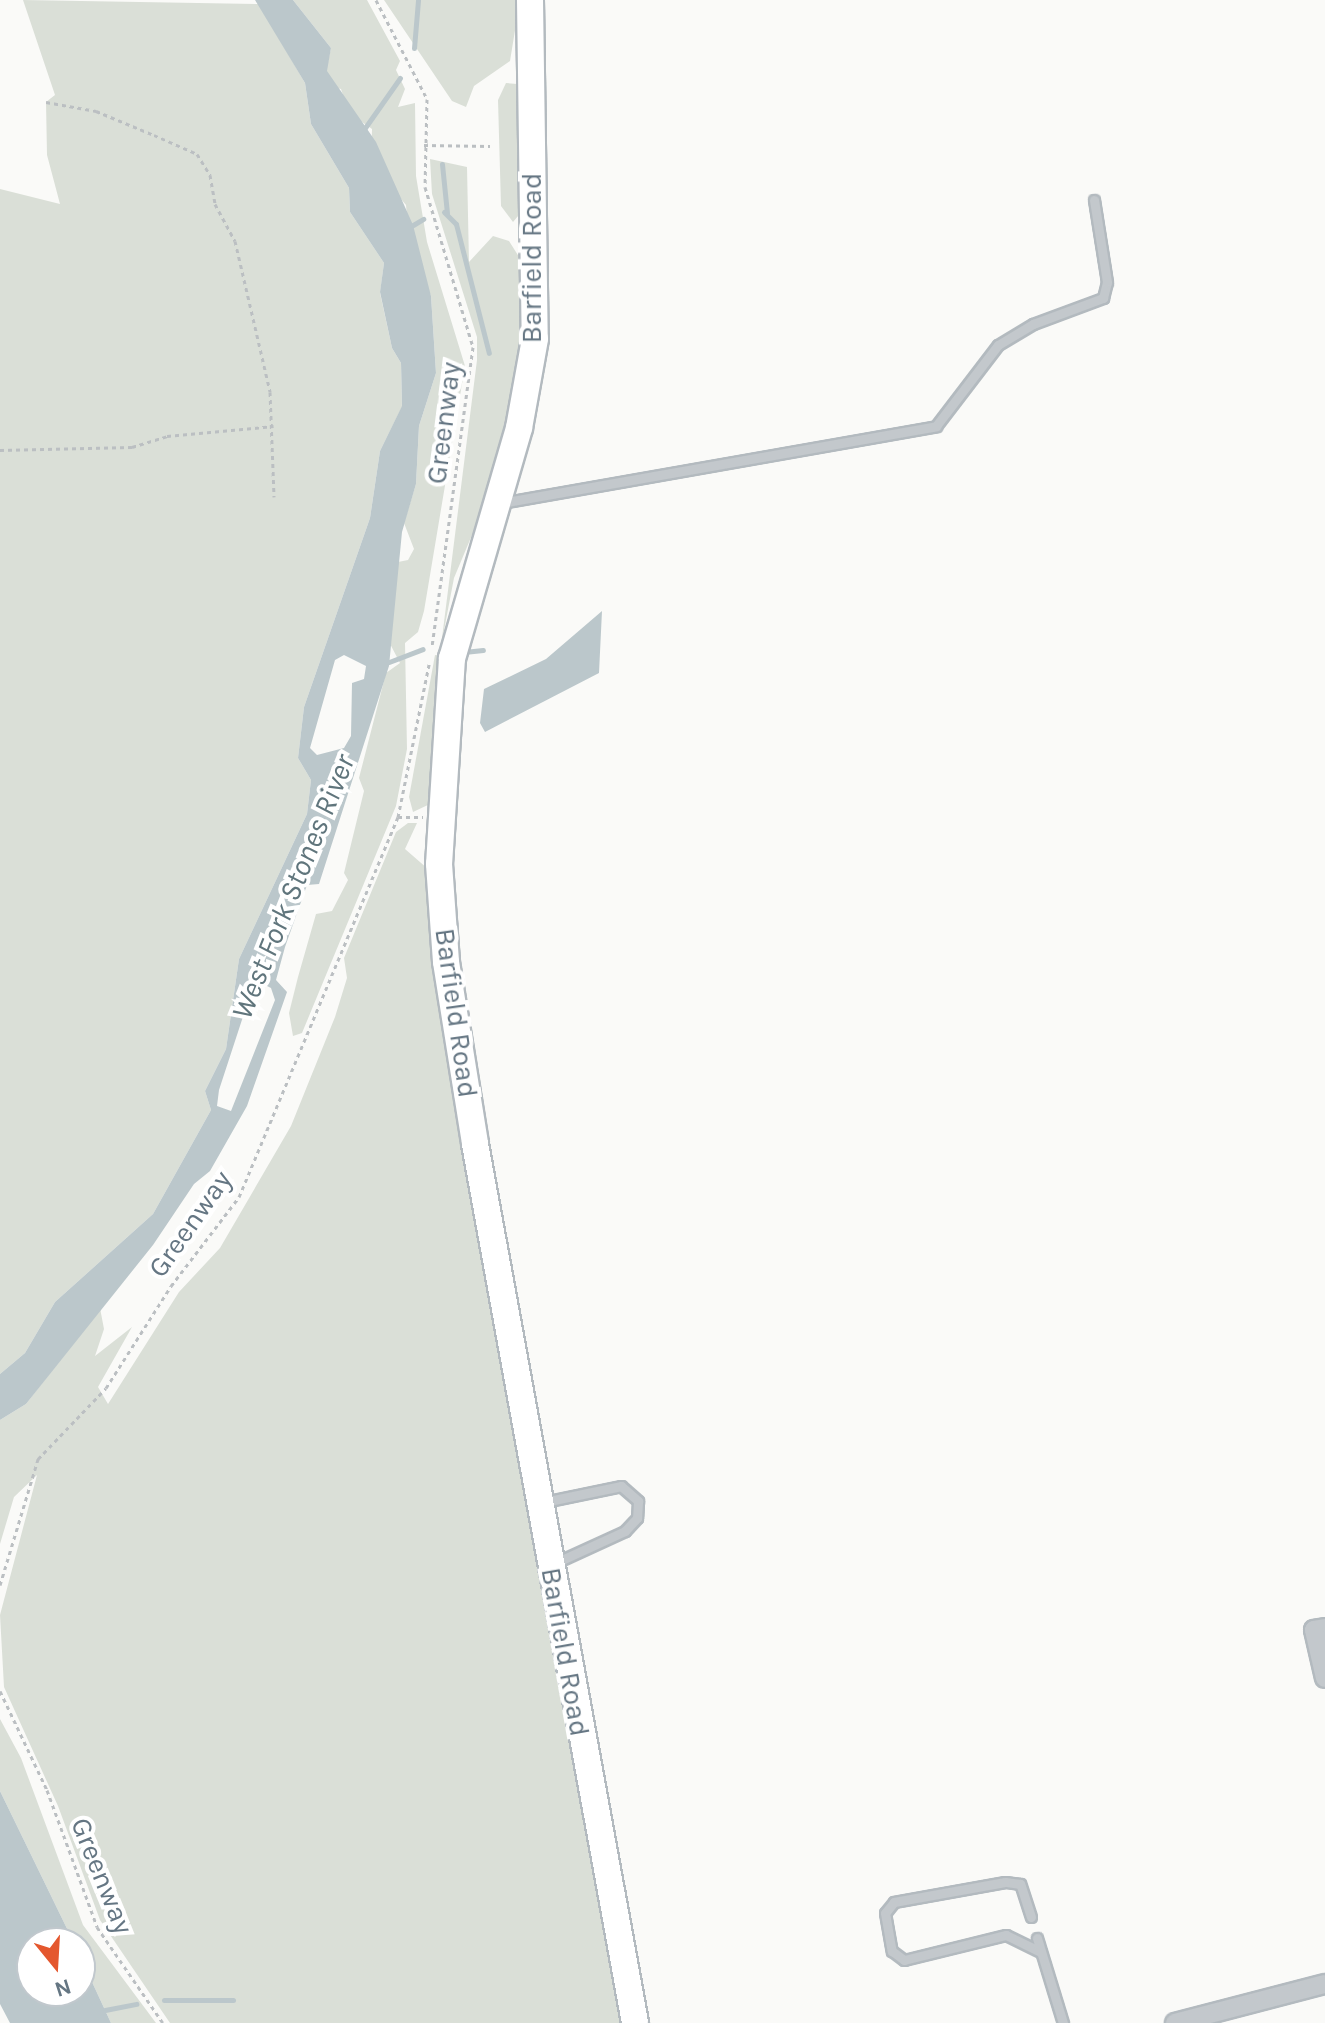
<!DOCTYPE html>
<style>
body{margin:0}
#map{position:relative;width:1325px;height:2023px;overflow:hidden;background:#fafaf8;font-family:Karla,sans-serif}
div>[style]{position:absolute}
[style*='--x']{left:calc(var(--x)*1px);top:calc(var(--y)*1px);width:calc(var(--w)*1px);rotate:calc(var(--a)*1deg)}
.green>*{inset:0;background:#dadfd7}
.water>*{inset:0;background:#bbc7cb}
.stream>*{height:5px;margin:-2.5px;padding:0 2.5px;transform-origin:2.5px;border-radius:2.5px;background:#bbc7cb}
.path>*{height:3px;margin-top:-1.5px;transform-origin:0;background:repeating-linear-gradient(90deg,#bbbfc2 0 4px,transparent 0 8px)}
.roads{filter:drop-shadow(2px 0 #b3babf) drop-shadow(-2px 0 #b3babf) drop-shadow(0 2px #b3babf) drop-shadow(0 -2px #b3babf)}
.lane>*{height:9px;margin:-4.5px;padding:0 4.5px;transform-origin:4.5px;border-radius:4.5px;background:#c3c8cc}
.street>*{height:18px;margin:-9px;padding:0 9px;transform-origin:9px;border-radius:9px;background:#c3c8cc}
.secondary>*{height:26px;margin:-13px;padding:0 13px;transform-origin:13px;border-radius:13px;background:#fff}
span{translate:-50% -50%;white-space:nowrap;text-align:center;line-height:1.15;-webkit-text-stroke:8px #fff;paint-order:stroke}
.street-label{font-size:28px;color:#657683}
.water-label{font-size:30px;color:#60757c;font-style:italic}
.north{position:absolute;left:16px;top:1927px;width:80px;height:80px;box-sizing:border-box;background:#fff;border:2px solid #c1c8cd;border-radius:50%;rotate:162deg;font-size:22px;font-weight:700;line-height:32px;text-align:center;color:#657683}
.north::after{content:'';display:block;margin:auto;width:28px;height:36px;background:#e4572e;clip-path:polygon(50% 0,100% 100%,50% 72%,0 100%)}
</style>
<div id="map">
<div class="green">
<div style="clip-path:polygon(23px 0,259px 4px,305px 83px,311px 124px,349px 188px,350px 212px,384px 263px,380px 293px,392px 348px,401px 363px,402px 407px,380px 451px,370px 518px,304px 707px,298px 758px,311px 780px,307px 814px,239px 959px,226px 1049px,205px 1091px,211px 1110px,153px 1214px,55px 1302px,25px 1353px,0 1374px,0 189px,60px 204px,47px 155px,46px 102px,55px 95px)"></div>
<div style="clip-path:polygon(293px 0,367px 0,400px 61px,396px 70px,405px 89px,398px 107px,415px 103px,416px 176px,427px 242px,465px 366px,424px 611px,418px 632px,405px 643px,407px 749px,396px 806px,302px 1033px,293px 1036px,289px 1013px,298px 977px,316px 914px,332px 911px,348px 880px,344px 873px,364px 791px,359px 778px,386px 673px,400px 663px,387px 638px,393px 591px,398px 562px,408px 560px,414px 549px,404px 523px,416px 484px,419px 426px,436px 373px,431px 296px,409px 241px,406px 205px,371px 163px,372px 129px,349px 113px,341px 89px,323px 85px,331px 48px)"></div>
<div style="clip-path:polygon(384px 0,520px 0,510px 61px,474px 86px,466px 107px,452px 101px)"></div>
<div style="clip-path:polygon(506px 83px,517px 84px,520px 95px,524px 209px,513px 222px,501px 206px,498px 100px)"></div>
<div style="clip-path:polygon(430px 159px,467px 167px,469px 262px,493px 236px,509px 241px,521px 260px,523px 340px,516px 391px,485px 504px,454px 578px,441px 646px,477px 360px,477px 337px,432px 194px)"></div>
<div style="clip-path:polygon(435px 655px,442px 656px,430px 804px,413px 812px,409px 797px)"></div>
<div style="clip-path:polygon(408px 823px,417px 823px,405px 849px,428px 869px,538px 1561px,620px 2023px,170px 2023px,100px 1920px,58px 1806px,4px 1687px,0 1615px,37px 1475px,14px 1497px,0 1544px,0 1420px,26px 1404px,100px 1308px,104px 1329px,95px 1356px,132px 1327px,98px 1387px,108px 1404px,179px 1292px,220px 1248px,291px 1126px,335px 1017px,347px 978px,344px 958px,396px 832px)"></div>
<div style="clip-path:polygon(0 1719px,21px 1758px,83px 1925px,156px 2023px,111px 2023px,80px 1956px,80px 1943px,74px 1943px,0 1791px)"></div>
</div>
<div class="water">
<div style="clip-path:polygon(evenodd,255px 0,293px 0,331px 48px,327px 71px,376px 142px,413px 225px,431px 296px,436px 373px,419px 426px,416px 484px,402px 532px,389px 666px,319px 884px,307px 885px,285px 947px,276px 980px,287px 992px,247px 1106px,210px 1171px,194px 1184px,153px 1245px,26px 1404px,0 1420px,0 1374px,25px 1353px,55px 1302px,153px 1214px,211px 1110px,205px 1091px,226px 1049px,239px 959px,307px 814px,311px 780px,298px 758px,304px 707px,370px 518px,380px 451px,402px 406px,401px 363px,392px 348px,380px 292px,384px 263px,350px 212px,349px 188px,311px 124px,305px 83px,255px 0,344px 655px,366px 666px,364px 679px,352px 683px,351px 736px,344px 748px,317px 755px,310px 748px,335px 660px,344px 655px,255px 0,255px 980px,271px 988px,275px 1000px,231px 1111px,217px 1106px,219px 1090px,255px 980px)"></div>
<div style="clip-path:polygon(602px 611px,599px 673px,485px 732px,480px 723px,484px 689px,546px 659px)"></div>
<div style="clip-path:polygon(0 1791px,74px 1943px,32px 1943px,32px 1991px,80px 1991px,80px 1956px,111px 2023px,10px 2023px,0 2004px)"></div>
</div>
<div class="stream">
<div style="--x:414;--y:48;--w:48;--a:-85.2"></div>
<div style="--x:362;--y:132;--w:66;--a:-54.9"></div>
<div style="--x:442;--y:164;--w:49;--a:84.2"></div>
<div style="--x:444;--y:212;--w:17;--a:45"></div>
<div style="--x:456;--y:224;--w:133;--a:75.7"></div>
<div style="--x:413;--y:225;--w:12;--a:-31"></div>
<div style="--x:464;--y:652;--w:19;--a:-6"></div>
<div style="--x:389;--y:662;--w:36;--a:-21"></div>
<div style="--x:164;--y:2000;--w:69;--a:0"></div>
<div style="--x:105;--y:2010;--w:32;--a:-11"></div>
</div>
<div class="path">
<div style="--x:376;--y:0;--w:111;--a:62.7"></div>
<div style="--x:427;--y:99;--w:88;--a:91.3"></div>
<div style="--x:425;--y:187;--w:167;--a:73.3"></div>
<div style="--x:473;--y:347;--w:301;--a:97.8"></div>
<div style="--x:46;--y:102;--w:51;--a:10.2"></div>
<div style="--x:96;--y:111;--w:63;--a:22.5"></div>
<div style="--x:154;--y:135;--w:47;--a:23.8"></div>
<div style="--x:197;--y:154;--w:25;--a:58"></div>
<div style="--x:210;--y:175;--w:29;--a:80"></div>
<div style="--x:215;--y:204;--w:42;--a:61.6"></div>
<div style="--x:235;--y:241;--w:155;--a:76.9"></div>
<div style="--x:270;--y:392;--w:105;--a:87.8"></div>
<div style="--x:424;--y:145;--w:66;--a:0.9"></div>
<div style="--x:0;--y:450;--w:132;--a:-1.3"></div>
<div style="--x:132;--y:447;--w:37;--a:-17"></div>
<div style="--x:167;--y:436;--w:107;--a:-5.3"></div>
<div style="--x:398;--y:817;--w:25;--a:0"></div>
<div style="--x:0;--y:1585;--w:132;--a:-73.2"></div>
<div style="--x:38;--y:1459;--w:98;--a:-46.2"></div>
<div style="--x:106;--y:1388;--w:121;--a:-57.5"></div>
<div style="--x:171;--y:1286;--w:112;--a:-52.6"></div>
<div style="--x:239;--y:1197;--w:412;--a:-67.3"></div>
<div style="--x:398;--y:817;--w:156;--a:-78.5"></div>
<div style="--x:0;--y:1691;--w:110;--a:64.6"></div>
<div style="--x:47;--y:1790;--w:146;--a:69.9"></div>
<div style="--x:97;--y:1927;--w:116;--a:55.5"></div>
</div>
<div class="roads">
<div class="lane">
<div style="--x:501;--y:503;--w:442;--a:-10"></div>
<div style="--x:936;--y:426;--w:102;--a:-52.6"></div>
<div style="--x:998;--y:345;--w:41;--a:-31"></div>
<div style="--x:1033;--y:324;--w:75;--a:-20.4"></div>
<div style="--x:1103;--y:298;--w:16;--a:-76"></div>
<div style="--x:1107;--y:282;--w:83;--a:-99"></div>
<div style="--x:544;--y:1502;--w:79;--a:-11.7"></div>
<div style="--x:621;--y:1486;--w:23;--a:41"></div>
<div style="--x:638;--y:1501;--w:17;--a:93"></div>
<div style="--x:637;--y:1518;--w:18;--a:133"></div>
<div style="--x:625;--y:1531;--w:79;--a:155.4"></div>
<div style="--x:1031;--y:1917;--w:35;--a:-108"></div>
<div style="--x:1020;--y:1884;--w:15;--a:-172"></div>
<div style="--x:1005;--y:1882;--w:113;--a:169.8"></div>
<div style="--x:894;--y:1902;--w:14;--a:129"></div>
<div style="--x:885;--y:1913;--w:39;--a:80"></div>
<div style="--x:892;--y:1951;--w:15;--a:37"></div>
<div style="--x:904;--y:1960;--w:105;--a:-13.8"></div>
<div style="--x:1006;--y:1935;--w:39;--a:26"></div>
<div style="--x:1037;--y:1938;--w:89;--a:73"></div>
</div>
<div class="street">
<div style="--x:1325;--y:1628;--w:11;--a:170"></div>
<div style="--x:1314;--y:1630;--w:49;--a:77.1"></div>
<div style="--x:1175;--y:2023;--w:155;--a:-14.6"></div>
</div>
<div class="secondary">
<div style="--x:530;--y:0;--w:339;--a:89.2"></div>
<div style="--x:535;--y:339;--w:90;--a:100.2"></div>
<div style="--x:519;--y:428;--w:240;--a:106.2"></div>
<div style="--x:452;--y:658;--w:206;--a:93.6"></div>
<div style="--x:439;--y:864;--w:98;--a:85.9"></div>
<div style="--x:446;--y:962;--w:184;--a:80.9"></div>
<div style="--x:475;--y:1144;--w:893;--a:79.68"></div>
</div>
</div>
<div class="street-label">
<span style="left:532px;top:258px;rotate:-90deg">Barfield Road</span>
<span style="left:444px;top:423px;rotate:-83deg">Greenway</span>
<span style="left:456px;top:1013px;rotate:82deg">Barfield Road</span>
<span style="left:190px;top:1224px;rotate:-55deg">Greenway</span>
<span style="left:565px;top:1652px;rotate:80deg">Barfield Road</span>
<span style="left:102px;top:1876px;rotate:68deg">Greenway</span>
</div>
<div class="water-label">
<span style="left:293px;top:887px;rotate:-68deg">West Fork Stones River</span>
</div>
<div class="north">N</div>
</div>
